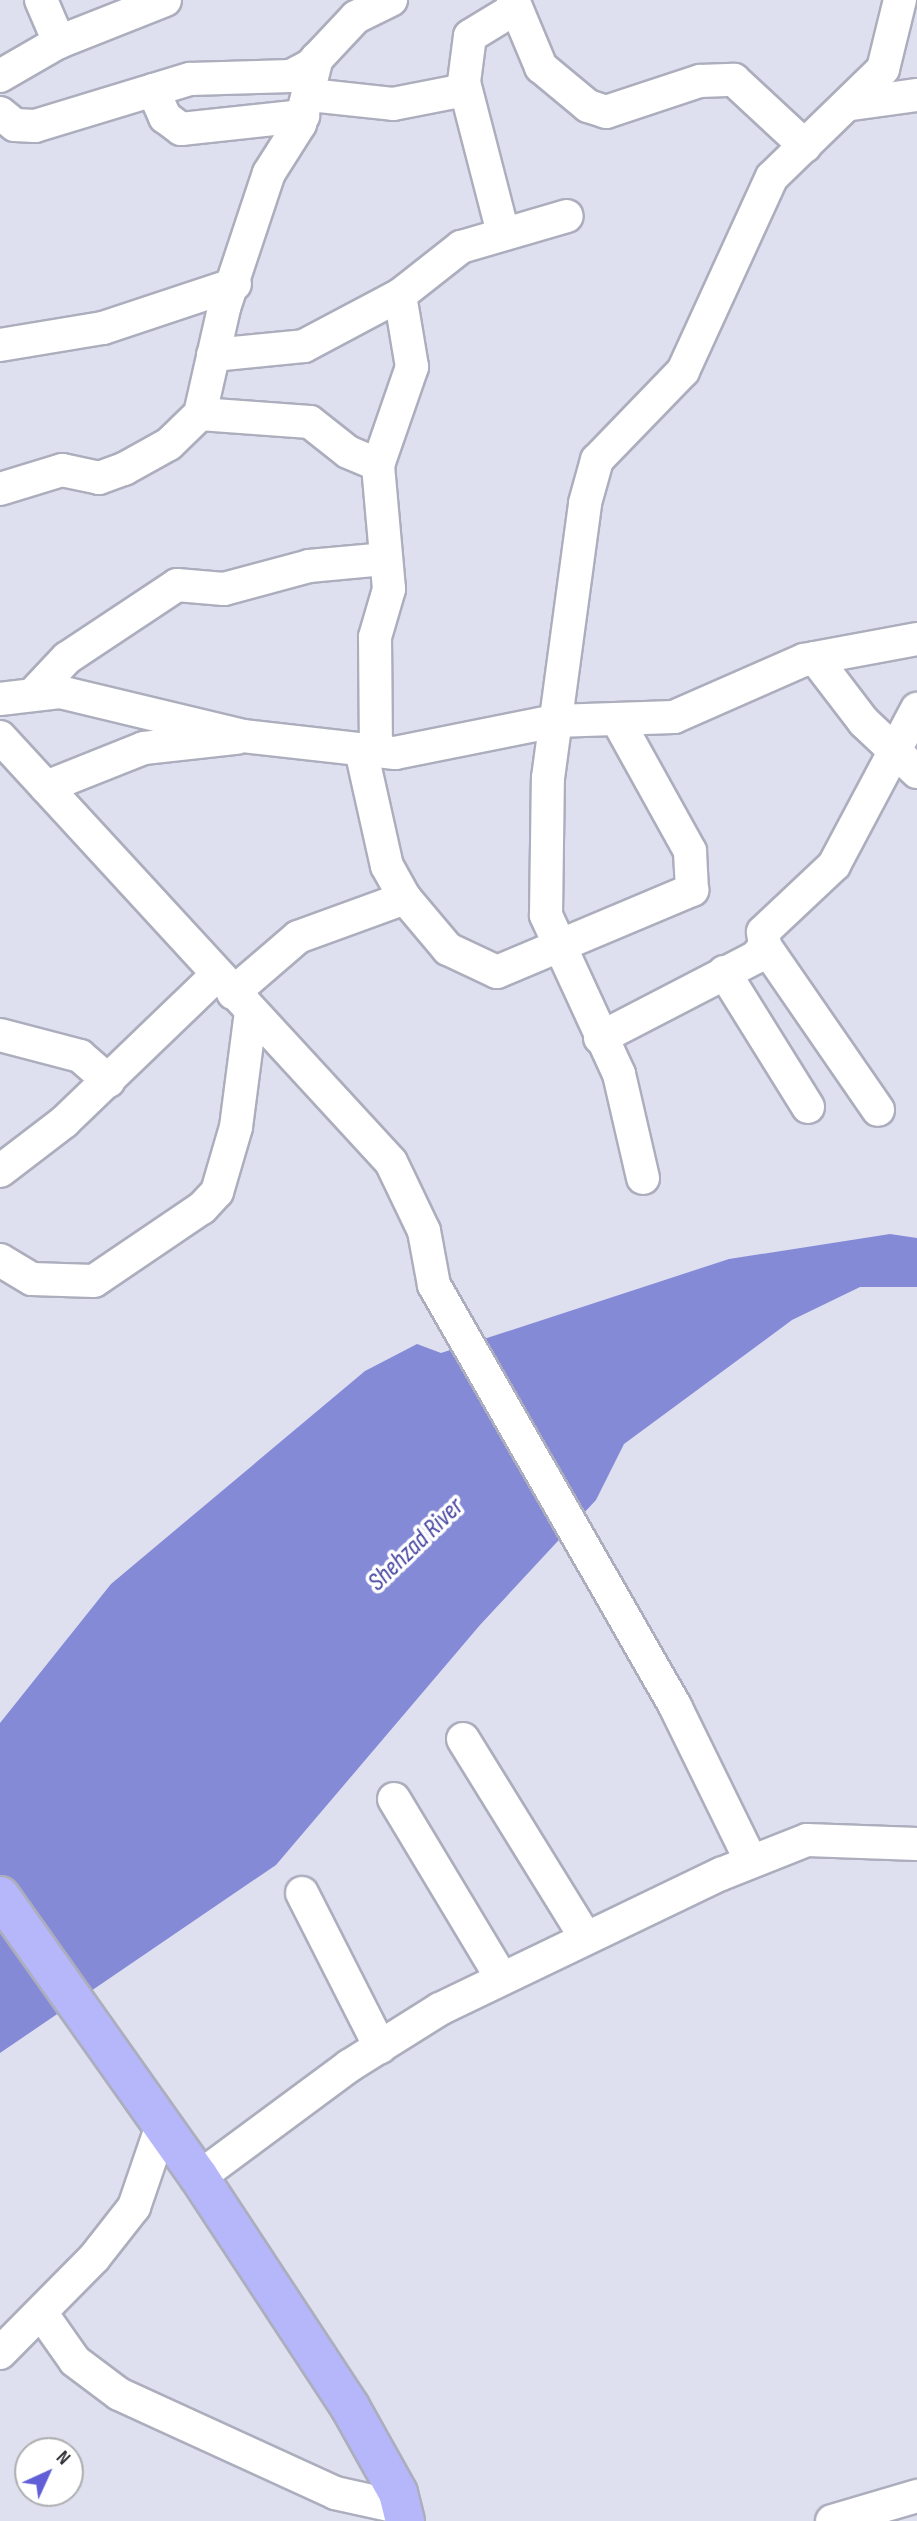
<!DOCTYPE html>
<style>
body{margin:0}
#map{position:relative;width:917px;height:2521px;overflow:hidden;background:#dee0f0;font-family:"Sofia Sans Condensed",sans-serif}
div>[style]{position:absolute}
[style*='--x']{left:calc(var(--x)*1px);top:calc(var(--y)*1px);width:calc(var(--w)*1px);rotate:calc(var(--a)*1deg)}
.water>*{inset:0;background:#858ad7}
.roads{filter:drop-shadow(2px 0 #acaebd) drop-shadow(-2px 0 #acaebd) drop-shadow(0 2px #acaebd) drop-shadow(0 -2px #acaebd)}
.minor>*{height:32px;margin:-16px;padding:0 16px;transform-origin:16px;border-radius:16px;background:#fff}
.major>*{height:38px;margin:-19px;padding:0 19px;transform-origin:19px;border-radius:19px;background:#b5b7fa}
span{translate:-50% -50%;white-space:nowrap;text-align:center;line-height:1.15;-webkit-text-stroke:7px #fff;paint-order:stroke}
.water-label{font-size:26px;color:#4947a2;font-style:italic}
.north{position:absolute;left:14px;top:2437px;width:70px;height:70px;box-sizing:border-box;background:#fff;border:2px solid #adaeb0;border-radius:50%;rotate:45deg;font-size:19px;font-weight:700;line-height:28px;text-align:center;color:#33343a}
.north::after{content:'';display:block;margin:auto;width:24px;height:32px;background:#615ed7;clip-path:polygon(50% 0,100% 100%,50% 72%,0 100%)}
</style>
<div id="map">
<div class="water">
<div style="clip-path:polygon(890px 1234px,917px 1238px,917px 1287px,860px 1287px,792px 1320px,624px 1444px,596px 1500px,480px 1625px,276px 1865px,0 2053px,0 1723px,111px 1584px,365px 1371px,417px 1344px,441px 1353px,729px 1259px)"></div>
</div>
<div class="roads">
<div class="minor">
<div style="--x:41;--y:0;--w:46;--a:66.8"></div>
<div style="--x:513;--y:0;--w:73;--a:67.3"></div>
<div style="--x:541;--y:67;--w:61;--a:39.7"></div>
<div style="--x:588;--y:106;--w:19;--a:18"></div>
<div style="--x:606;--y:112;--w:99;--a:-18.3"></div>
<div style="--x:700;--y:81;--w:34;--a:-2"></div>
<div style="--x:734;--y:80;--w:97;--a:42.9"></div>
<div style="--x:0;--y:76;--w:68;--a:-30"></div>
<div style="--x:59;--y:42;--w:114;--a:-21.6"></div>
<div style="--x:153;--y:90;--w:30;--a:66"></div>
<div style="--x:165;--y:117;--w:20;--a:37"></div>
<div style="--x:181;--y:129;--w:123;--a:-6.1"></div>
<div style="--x:310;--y:95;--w:83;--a:6.2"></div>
<div style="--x:393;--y:104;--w:73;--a:-11"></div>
<div style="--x:852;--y:104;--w:66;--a:-7.9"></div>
<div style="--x:0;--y:113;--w:19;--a:39"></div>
<div style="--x:15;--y:125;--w:20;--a:3"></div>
<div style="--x:35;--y:126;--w:162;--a:-16.9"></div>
<div style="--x:190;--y:79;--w:101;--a:-1.7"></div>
<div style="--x:291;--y:76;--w:21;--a:-28"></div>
<div style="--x:310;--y:66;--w:67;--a:-46.8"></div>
<div style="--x:356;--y:17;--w:39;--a:-26"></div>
<div style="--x:503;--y:233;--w:156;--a:-104.5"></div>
<div style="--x:464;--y:82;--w:46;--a:-82.6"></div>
<div style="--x:470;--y:36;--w:54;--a:-31.3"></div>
<div style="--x:0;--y:345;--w:104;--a:-9.4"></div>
<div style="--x:103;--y:328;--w:139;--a:-18.4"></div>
<div style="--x:213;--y:355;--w:91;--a:-5.6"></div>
<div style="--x:304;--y:346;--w:109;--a:-28"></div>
<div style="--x:400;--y:295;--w:78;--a:-38.2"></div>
<div style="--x:461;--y:247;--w:110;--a:-16.3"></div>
<div style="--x:200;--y:414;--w:110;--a:4.2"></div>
<div style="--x:310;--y:422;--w:48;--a:38.3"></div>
<div style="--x:348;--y:452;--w:33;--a:23"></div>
<div style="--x:0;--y:489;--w:65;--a:-17"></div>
<div style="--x:62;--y:470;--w:38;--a:12"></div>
<div style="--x:99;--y:478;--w:27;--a:-20"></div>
<div style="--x:124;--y:469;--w:51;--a:-29.1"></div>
<div style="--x:169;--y:444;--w:43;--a:-44.1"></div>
<div style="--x:200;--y:414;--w:109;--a:-77.2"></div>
<div style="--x:224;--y:308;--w:142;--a:-71.6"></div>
<div style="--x:269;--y:173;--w:58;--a:-57.7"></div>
<div style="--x:300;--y:124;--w:68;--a:-75.6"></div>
<div style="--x:815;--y:658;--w:81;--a:52.6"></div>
<div style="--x:864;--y:722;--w:73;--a:43.3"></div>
<div style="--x:34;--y:693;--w:48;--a:-46.7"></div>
<div style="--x:67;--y:658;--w:132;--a:-33.6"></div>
<div style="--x:177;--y:585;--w:47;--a:4.9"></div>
<div style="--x:224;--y:589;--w:88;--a:-15.1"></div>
<div style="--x:309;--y:566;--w:75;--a:-5.3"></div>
<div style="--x:0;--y:699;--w:60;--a:-6.7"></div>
<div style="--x:60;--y:692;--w:188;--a:13.5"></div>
<div style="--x:243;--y:736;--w:153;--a:6.4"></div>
<div style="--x:395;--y:753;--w:163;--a:-11.3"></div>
<div style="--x:555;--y:721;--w:119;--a:-1.9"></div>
<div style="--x:674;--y:717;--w:142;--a:-23.7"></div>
<div style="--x:804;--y:660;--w:115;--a:-10.5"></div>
<div style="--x:0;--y:737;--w:577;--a:47.39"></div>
<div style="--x:391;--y:1162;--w:76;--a:64.4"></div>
<div style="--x:424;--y:1231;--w:55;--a:79.5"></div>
<div style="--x:434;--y:1285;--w:487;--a:60.2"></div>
<div style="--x:676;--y:1708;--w:170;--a:63.9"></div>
<div style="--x:361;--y:750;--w:119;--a:77.4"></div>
<div style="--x:387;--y:866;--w:37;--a:61"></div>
<div style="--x:405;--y:898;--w:67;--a:49.9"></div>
<div style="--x:448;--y:949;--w:54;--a:25.1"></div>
<div style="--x:497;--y:972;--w:212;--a:-22.8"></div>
<div style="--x:692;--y:890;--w:39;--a:-93"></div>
<div style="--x:690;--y:851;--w:149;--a:-119"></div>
<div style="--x:376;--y:751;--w:114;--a:-90.5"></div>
<div style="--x:375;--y:637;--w:50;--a:-73.7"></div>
<div style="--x:389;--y:589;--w:124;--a:-95.1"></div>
<div style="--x:378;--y:465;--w:104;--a:-70.9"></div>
<div style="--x:412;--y:367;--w:73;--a:-99.5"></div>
<div style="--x:46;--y:787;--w:105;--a:-21.7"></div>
<div style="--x:144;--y:748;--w:93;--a:-6.2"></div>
<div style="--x:765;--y:946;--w:199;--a:55.4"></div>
<div style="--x:724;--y:972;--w:159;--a:58.1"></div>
<div style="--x:233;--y:993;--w:86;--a:-40.7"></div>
<div style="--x:298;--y:937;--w:114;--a:-20"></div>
<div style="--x:0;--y:1035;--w:83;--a:14.7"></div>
<div style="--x:80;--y:1056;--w:38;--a:41"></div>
<div style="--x:600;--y:1038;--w:176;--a:-27.4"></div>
<div style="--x:756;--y:957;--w:14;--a:-51"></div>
<div style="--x:765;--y:946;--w:14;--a:-98"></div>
<div style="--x:763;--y:932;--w:98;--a:-43.3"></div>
<div style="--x:834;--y:865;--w:177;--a:-62"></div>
<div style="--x:0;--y:1171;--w:81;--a:-37.4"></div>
<div style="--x:64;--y:1122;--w:212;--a:-43.9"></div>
<div style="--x:643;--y:1178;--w:107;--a:-103"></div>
<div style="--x:619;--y:1074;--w:175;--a:-114.7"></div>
<div style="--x:546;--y:915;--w:137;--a:-89.2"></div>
<div style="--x:548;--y:778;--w:277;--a:-82.3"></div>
<div style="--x:585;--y:503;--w:45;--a:-74.4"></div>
<div style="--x:597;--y:460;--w:124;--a:-46"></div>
<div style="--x:683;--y:371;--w:213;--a:-65.4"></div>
<div style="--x:772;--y:177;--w:155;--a:-44.2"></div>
<div style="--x:883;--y:69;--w:71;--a:-76.2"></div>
<div style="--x:0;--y:1260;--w:37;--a:31"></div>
<div style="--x:32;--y:1279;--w:62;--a:1.8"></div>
<div style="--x:94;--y:1281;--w:130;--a:-34.1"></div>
<div style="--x:202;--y:1208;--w:22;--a:-47"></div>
<div style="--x:217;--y:1192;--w:68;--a:-73.7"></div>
<div style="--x:236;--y:1127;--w:116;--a:-82.6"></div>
<div style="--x:463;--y:1739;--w:234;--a:58.3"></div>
<div style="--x:394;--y:1799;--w:208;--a:59"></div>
<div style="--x:302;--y:1893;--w:173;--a:63.1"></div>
<div style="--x:199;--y:2177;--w:187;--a:-36.5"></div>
<div style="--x:349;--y:2066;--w:107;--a:-32.1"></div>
<div style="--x:440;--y:2009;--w:312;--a:-25.7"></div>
<div style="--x:721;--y:1874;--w:92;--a:-21.6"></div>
<div style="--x:807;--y:1840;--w:110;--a:2.1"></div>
<div style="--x:42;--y:2314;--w:57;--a:54.9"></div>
<div style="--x:75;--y:2361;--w:55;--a:36.9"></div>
<div style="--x:119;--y:2394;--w:238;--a:24.6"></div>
<div style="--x:335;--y:2493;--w:70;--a:12.4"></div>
<div style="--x:0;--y:2353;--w:134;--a:-45.3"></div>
<div style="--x:94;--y:2258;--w:65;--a:-51.9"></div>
<div style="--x:134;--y:2207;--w:83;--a:-71.1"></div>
<div style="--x:832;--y:2521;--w:89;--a:-16.4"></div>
</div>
<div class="major">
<div style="--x:0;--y:1896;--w:344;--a:54.7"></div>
<div style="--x:199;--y:2177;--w:275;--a:56.7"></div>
<div style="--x:350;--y:2407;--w:98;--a:60.8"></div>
<div style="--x:398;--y:2493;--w:29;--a:76"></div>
</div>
</div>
<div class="water-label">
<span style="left:416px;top:1545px;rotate:-44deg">Shehzad River</span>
</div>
<div class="north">N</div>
</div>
